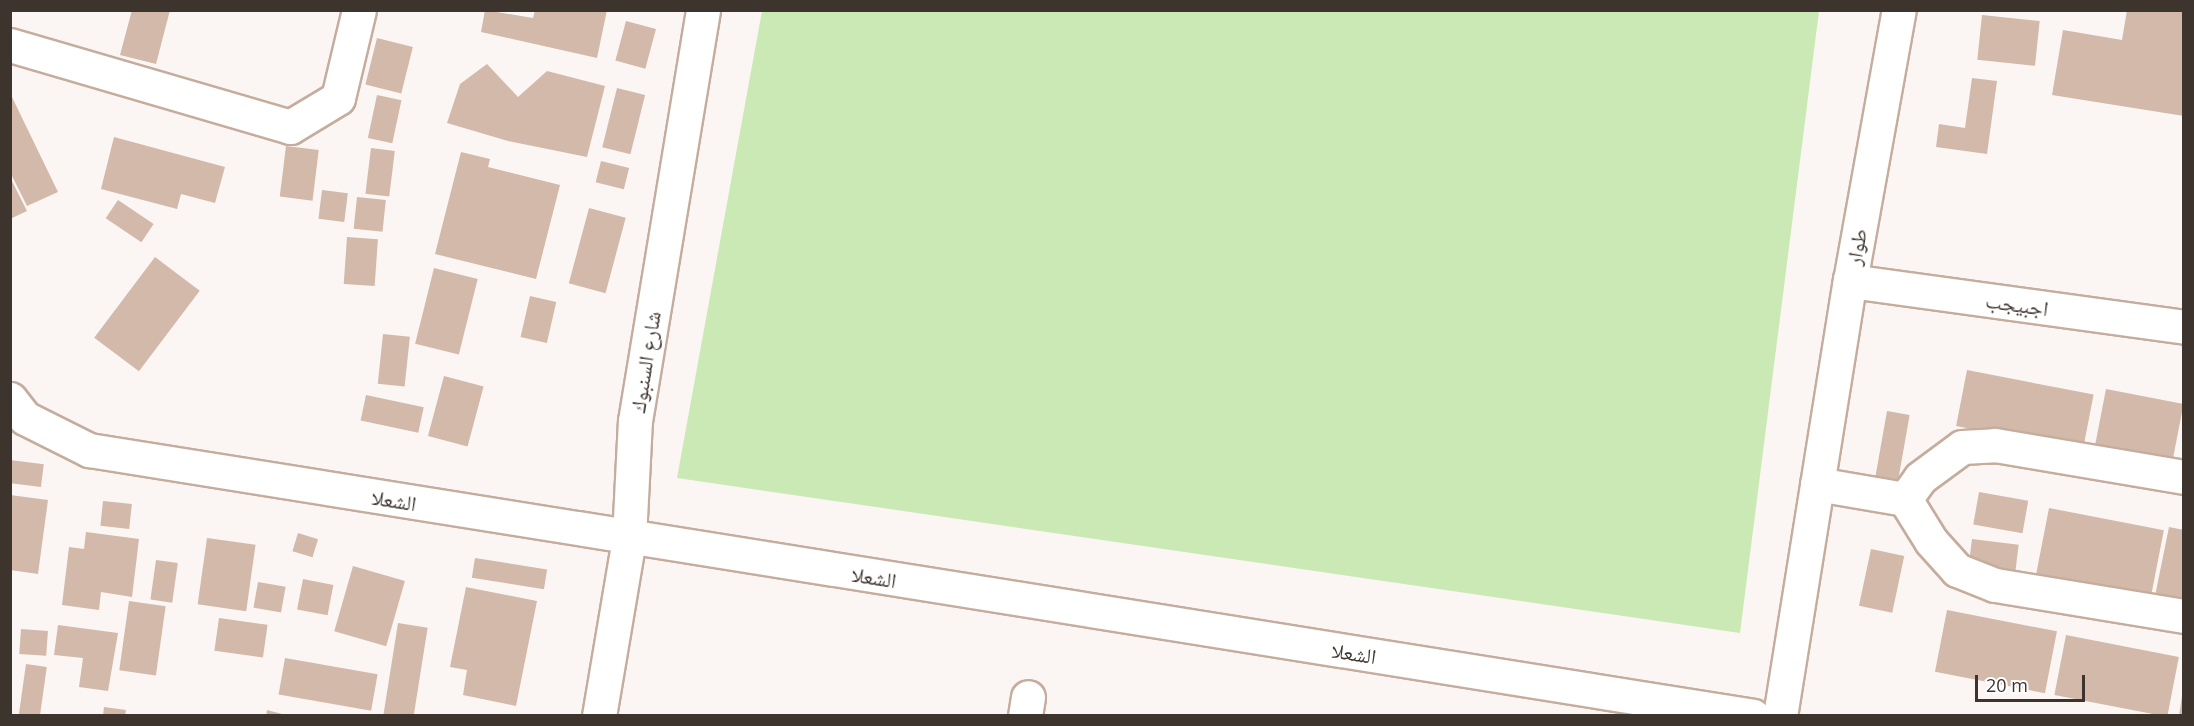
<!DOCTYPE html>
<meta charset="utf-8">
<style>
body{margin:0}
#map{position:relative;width:2194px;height:726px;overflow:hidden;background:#fbf6f3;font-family:"Open Sans","Noto Naskh Arabic",sans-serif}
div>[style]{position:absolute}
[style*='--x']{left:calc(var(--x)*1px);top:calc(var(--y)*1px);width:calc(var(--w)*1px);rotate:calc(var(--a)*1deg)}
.green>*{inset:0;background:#cbe9b4}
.building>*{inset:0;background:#d2b9aa;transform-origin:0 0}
.roads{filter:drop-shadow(2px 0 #c5ad9e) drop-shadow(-2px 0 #c5ad9e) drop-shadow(0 2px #c5ad9e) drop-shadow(0 -2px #c5ad9e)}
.minor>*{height:33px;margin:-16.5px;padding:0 16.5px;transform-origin:16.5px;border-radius:16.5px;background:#fff}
span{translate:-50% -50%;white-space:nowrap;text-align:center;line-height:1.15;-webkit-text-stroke:6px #fff;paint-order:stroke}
.street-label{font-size:21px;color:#3d342e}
.frame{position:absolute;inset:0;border:12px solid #3d342e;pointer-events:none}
.scale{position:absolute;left:1975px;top:675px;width:110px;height:27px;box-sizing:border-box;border:3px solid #3d342e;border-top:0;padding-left:8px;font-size:18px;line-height:21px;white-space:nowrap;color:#3d342e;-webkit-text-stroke:4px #fff;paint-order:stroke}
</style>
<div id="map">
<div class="green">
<div style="clip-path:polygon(762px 11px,1819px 11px,1740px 633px,677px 478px)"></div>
</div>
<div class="building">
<div style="clip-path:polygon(132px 10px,170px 10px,156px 64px,120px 55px)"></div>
<div style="clip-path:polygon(485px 10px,533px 18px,535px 10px,607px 10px,597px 58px,481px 32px)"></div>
<div style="clip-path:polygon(2127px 10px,2184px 10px,2184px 116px,2052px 95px,2063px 30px,2122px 40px)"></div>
<div style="left:1982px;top:15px;width:58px;height:45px;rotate:6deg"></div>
<div style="left:626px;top:21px;width:31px;height:41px;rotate:15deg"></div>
<div style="left:377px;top:38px;width:37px;height:48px;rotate:14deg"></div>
<div style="clip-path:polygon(487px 64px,518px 97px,547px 71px,605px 86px,587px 157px,508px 141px,447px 123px,460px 84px)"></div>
<div style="clip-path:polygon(1972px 78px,1997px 81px,1987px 154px,1936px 147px,1939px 124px,1965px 128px)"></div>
<div style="left:617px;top:88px;width:29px;height:61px;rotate:14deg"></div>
<div style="clip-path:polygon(10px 93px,58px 192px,27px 206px,10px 172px)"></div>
<div style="left:377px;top:95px;width:25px;height:44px;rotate:12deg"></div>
<div style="clip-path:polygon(114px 137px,225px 167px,215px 203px,181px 194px,177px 209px,101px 189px)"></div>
<div style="left:286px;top:146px;width:33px;height:51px;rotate:7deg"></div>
<div style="left:371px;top:148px;width:24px;height:46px;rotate:7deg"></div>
<div style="clip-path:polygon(461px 152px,490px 159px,488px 167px,560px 185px,536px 279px,435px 254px)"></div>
<div style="left:601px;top:161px;width:29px;height:22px;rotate:14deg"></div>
<div style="clip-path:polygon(10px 177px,27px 211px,10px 219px)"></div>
<div style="left:322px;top:190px;width:26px;height:29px;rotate:7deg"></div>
<div style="left:357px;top:197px;width:29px;height:32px;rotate:6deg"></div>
<div style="left:118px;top:200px;width:43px;height:22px;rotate:34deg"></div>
<div style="left:589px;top:208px;width:38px;height:78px;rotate:15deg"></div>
<div style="left:347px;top:237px;width:31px;height:47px;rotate:4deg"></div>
<div style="left:155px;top:257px;width:56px;height:101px;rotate:37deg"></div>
<div style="left:434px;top:268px;width:45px;height:78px;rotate:14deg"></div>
<div style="left:530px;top:296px;width:27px;height:42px;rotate:13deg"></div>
<div style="left:383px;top:334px;width:27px;height:50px;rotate:6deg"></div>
<div style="left:1967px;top:370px;width:129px;height:57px;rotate:11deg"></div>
<div style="left:444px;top:376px;width:41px;height:62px;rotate:15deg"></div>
<div style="left:2106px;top:389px;width:79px;height:59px;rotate:11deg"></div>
<div style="left:366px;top:395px;width:59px;height:26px;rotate:12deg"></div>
<div style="left:1887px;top:411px;width:23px;height:76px;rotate:10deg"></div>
<div style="left:10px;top:460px;width:34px;height:23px;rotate:7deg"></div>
<div style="left:1979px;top:492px;width:50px;height:33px;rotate:10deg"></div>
<div style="clip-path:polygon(10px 495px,48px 500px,38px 574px,10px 570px)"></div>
<div style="left:103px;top:501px;width:29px;height:25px;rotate:6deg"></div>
<div style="left:2049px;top:508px;width:117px;height:67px;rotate:11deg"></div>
<div style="clip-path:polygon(2169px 527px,2184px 530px,2184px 601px,2155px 596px)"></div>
<div style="clip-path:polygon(86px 532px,139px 539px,132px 597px,101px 592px,99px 610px,62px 605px,69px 547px,84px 549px)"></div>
<div style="left:298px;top:533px;width:21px;height:19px;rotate:17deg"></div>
<div style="left:207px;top:538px;width:49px;height:67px;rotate:8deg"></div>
<div style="left:1972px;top:539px;width:47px;height:30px;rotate:7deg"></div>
<div style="left:1871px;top:549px;width:34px;height:58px;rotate:12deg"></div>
<div style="left:475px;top:558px;width:73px;height:20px;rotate:9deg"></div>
<div style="left:156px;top:560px;width:22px;height:40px;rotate:8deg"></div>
<div style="left:353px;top:566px;width:54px;height:68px;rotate:16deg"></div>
<div style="left:303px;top:579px;width:31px;height:31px;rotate:11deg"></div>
<div style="left:258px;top:582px;width:28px;height:26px;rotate:10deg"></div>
<div style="clip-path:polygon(466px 587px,537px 601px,516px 706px,463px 695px,467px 670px,450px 667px)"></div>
<div style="left:129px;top:601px;width:37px;height:70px;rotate:8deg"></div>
<div style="left:1947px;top:610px;width:112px;height:63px;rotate:11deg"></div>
<div style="left:219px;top:618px;width:49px;height:33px;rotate:8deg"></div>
<div style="left:398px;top:623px;width:30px;height:93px;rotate:9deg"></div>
<div style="clip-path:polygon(58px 625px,118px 633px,108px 691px,79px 687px,83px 658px,54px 655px)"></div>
<div style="left:21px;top:629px;width:27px;height:25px;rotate:4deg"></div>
<div style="left:2066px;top:635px;width:115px;height:61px;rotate:11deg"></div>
<div style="left:285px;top:658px;width:94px;height:37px;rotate:10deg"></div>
<div style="left:26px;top:664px;width:21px;height:52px;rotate:8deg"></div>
<div style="clip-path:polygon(2182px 696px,2184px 716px,2179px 716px)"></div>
<div style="clip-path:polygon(104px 707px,126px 710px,125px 716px,103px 716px)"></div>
<div style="clip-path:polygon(267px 710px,286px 715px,286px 716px,266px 716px)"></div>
</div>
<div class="roads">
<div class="minor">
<div style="--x:10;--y:45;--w:292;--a:16.3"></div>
<div style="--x:290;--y:127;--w:56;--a:-31.1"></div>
<div style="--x:338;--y:98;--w:90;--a:-76.6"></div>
<div style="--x:1850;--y:281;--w:337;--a:7.8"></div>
<div style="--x:10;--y:399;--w:24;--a:52"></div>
<div style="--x:25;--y:418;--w:72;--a:26.6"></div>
<div style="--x:89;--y:450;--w:1685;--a:9.08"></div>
<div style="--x:1817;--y:484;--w:89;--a:9.7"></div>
<div style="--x:1905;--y:499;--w:49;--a:58.2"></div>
<div style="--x:1931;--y:541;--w:39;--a:48"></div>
<div style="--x:1957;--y:570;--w:41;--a:21.5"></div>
<div style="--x:1995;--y:585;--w:192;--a:9.3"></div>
<div style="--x:1905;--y:499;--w:26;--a:-54"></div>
<div style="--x:1920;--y:478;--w:52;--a:-36.4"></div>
<div style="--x:1962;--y:447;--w:33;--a:-3"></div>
<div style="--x:1995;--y:445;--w:192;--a:9.6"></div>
<div style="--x:599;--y:716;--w:181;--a:-80.4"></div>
<div style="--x:629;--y:538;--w:117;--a:-87.1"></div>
<div style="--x:635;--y:421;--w:417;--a:-80.6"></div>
<div style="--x:1025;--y:716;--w:19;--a:-81"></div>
<div style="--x:1780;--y:716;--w:441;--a:-80.9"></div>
<div style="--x:1850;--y:281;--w:275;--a:-79.8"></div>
</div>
</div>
<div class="street-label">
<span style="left:1856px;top:247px;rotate:-80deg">طوار</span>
<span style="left:2017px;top:304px;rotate:8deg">اجبيجب</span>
<span style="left:645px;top:362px;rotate:-81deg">شارع السنبوك</span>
<span style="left:394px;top:500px;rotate:9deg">الشعلا</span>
<span style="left:874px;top:577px;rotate:9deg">الشعلا</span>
<span style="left:1354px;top:653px;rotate:9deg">الشعلا</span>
</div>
<div class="frame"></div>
<div class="scale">20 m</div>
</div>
